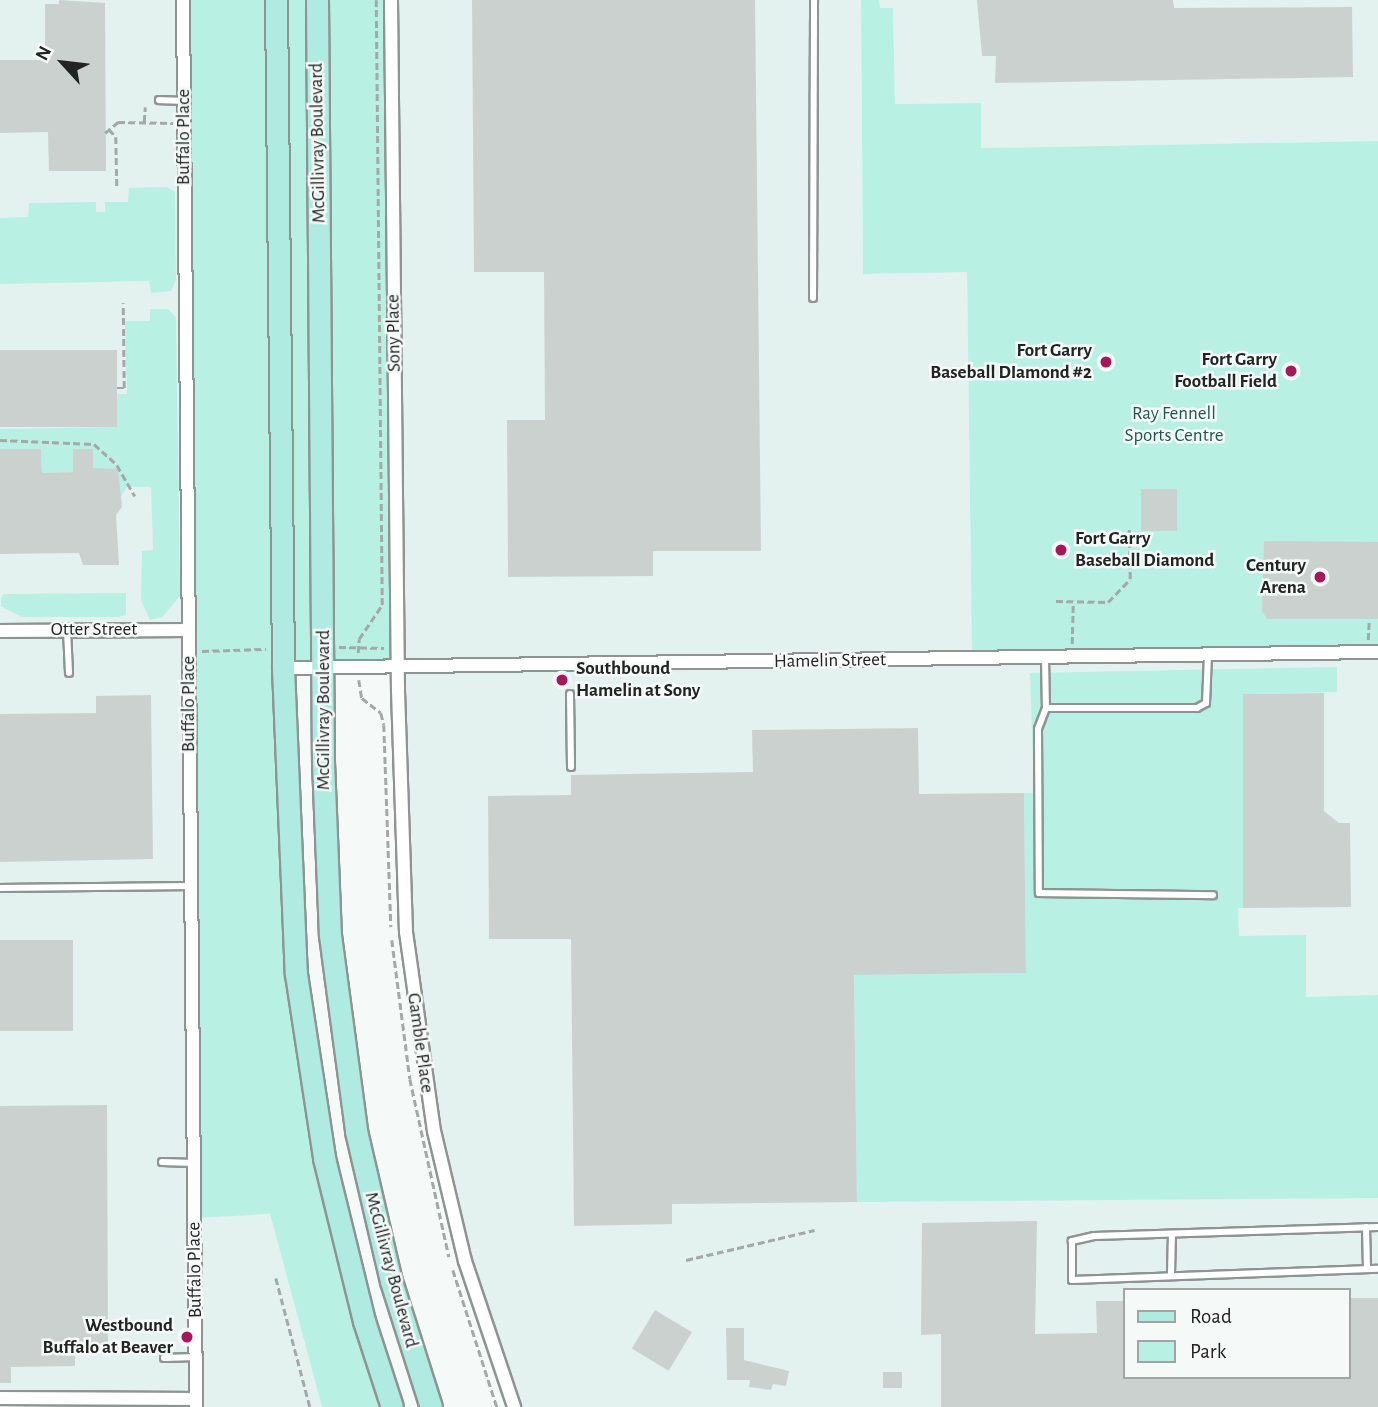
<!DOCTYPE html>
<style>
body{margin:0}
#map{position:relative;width:1378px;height:1407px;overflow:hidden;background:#f5faf9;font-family:"Alegreya Sans",sans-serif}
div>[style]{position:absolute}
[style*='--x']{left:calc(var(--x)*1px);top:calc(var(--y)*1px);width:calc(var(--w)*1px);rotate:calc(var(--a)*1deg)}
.built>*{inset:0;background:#e3f2ee}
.green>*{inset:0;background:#b8f0e4}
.building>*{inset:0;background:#cbd1cf;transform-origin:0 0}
.path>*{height:2.5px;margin-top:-1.25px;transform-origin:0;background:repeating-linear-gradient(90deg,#a4a8a7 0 7px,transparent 0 10.5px)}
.roads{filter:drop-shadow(2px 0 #8e9492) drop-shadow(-2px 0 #8e9492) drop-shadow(0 2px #8e9492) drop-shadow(0 -2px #8e9492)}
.lane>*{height:6px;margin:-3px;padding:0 3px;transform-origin:3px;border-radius:3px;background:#fff}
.street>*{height:12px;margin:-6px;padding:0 6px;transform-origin:6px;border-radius:6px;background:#fff}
.primary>*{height:21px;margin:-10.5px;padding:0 10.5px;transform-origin:10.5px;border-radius:10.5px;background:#afebe0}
.dots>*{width:19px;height:19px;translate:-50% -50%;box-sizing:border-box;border:4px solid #f5faf9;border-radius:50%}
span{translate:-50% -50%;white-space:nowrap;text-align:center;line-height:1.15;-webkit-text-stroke:5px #f5faf9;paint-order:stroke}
.street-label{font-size:19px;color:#222424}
.poi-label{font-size:19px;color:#222424;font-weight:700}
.right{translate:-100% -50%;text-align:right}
.left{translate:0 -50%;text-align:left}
.park-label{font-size:19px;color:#1e584e}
.legend{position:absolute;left:1123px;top:1288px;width:228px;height:91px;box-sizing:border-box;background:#f5faf9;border:2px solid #a1a4a4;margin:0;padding:9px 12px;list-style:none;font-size:21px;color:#222424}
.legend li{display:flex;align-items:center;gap:14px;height:35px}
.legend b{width:35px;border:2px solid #a1a4a4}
.north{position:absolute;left:28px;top:28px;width:70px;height:70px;-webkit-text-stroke:5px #f5faf9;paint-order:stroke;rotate:297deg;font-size:19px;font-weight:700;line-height:28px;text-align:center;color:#222424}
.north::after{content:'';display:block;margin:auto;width:24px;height:32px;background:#222424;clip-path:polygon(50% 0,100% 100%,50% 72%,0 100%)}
</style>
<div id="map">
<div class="built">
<div style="clip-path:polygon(0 0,183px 0,253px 1215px,270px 1214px,322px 1407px,0 1407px)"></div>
<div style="clip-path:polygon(evenodd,392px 0,861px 0,863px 274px,967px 271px,972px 658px,1378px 652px,1378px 1407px,514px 1407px,448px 1194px,406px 932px,392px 0,1124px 1290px,1348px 1290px,1348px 1377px,1124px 1377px,1124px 1290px)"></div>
<div style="clip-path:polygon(879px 0,1378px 0,1378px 141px,981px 148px,981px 103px,895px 104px,893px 9px,879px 8px)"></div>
</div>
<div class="green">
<div style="clip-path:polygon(183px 0,391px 0,398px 667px,283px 668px,303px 1034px,392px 1407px,322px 1407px,270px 1214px,194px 1218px)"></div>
<div style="clip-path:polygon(861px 0,879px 0,880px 8px,893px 8px,895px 104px,981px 103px,981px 148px,1378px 141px,1378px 652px,972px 659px,967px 272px,863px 274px)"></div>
<div style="clip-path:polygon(129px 188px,167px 187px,175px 192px,176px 280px,171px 291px,151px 293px,149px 281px,0 284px,0 218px,28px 217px,29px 203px,96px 202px,96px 212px,105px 212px,105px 202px,128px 202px)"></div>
<div style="clip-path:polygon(150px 309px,168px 309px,176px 317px,180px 596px,162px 617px,150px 620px,141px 600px,142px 551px,153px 550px,151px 487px,127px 487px,120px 498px,118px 472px,93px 471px,93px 450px,80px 472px,42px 473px,41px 449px,0 449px,0 429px,117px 427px,117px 394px,127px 394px,125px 321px,150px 321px)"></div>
<div style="clip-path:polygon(126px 593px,126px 615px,119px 617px,21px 617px,1px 606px,1px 599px,3px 594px)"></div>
<div style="clip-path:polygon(1337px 667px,1337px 692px,1243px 694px,1243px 908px,1238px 908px,1239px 936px,1306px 935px,1306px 997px,1378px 995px,1378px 1198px,857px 1202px,854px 975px,1026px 973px,1024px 793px,1034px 793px,1030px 673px)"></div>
</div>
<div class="building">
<div style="clip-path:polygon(59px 0,105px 3px,106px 171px,49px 171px,48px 132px,0 133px,0 60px,45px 60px,45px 4px,59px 4px)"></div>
<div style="clip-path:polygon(472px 0,755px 0,761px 551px,653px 551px,653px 576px,508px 577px,507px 420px,545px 420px,544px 272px,474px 272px)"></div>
<div style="clip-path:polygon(977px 0,1173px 0,1174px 8px,1352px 7px,1353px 77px,995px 83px,996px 56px,982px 56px)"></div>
<div style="left:117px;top:350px;width:77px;height:117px;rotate:90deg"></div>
<div style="clip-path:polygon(0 449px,41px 449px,42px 473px,73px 472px,73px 449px,93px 449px,93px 468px,118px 469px,122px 507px,116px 515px,119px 565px,83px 565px,79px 553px,0 554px)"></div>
<div style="left:1141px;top:489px;width:36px;height:42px"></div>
<div style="clip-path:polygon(1264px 541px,1378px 542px,1378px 619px,1267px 619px,1262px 611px)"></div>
<div style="clip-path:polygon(1324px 693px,1324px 811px,1339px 823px,1350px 823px,1351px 907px,1243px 908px,1243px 694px)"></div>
<div style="clip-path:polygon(151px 695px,153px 859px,0 862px,0 714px,96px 713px,96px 696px)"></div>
<div style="clip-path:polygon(918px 728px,919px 794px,1024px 793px,1026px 973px,854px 975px,857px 1202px,672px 1204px,672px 1224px,574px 1226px,571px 939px,489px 939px,488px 796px,571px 795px,571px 775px,753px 772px,752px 730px)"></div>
<div style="left:0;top:940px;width:73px;height:91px"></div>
<div style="clip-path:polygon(107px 1105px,108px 1345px,75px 1345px,75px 1366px,11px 1367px,11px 1383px,0 1383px,0 1106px)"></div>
<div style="clip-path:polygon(1037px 1221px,1035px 1334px,1097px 1333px,1096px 1301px,1124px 1301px,1124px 1377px,1348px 1377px,1348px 1298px,1378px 1298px,1378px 1407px,941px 1407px,941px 1334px,921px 1335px,922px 1223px)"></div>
<div style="left:655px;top:1310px;width:43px;height:45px;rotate:31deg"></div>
<div style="clip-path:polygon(726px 1328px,744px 1328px,744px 1360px,789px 1371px,786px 1386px,773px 1384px,771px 1390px,749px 1387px,750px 1380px,727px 1380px)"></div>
<div style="left:883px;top:1372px;width:19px;height:16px"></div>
</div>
<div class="path">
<div style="--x:144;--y:122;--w:15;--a:-86"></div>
<div style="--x:109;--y:129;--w:11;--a:49"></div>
<div style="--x:116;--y:137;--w:49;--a:88.8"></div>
<div style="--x:105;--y:133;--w:17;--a:-40"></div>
<div style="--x:118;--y:122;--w:55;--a:1"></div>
<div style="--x:117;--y:388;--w:7;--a:0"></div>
<div style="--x:124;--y:388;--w:85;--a:-90.7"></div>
<div style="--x:0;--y:440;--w:94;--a:2.4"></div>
<div style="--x:94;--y:444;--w:31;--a:42"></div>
<div style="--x:117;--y:465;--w:36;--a:60"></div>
<div style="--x:1056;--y:601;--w:52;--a:1.1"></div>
<div style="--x:1108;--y:602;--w:32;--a:-46"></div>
<div style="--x:1130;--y:579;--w:50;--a:-91.1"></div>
<div style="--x:1368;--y:640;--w:21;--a:-87"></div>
<div style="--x:1072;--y:644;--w:42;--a:-88.6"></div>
<div style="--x:339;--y:647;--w:45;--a:1.3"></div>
<div style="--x:202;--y:651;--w:64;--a:-1.8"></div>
<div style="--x:358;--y:653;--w:14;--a:-86"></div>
<div style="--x:359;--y:639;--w:41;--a:-55.9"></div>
<div style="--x:382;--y:605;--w:605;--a:-90.57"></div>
<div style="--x:359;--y:680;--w:18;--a:81"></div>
<div style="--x:362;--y:698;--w:24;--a:38"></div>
<div style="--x:381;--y:713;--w:12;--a:76"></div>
<div style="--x:384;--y:725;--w:202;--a:88"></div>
<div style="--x:392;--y:940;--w:140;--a:82.6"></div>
<div style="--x:410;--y:1079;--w:182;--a:77.6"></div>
<div style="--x:686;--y:1260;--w:132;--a:-13.1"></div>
<div style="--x:453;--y:1270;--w:144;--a:72.2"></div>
<div style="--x:276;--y:1278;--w:133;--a:75.2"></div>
</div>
<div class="roads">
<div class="lane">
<div style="--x:159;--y:100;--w:24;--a:2"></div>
<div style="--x:813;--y:298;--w:298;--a:-89.8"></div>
<div style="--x:67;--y:630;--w:43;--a:87.3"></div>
<div style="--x:1045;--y:658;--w:50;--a:88.9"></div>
<div style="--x:1046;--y:708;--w:151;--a:0"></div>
<div style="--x:1197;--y:708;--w:10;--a:-29"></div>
<div style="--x:1206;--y:703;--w:48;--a:-87.6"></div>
<div style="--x:570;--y:694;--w:73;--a:89.2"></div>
<div style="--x:1046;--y:708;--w:22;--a:111"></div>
<div style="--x:1038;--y:729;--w:164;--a:89.7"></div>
<div style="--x:1039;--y:893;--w:174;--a:0.7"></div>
<div style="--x:0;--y:888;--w:189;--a:-0.6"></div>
<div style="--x:162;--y:1162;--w:32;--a:2"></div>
<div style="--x:1366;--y:1227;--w:42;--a:88.6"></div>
<div style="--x:1378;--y:1227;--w:284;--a:178.2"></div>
<div style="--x:1094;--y:1236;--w:23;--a:167"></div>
<div style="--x:1072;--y:1241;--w:39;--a:90"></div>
<div style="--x:1072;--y:1280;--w:306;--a:-2.1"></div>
<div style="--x:1171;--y:1274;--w:40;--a:-88.6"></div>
<div style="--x:164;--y:1358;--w:32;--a:-2"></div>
</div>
<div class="street">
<div style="--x:183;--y:0;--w:1407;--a:89.47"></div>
<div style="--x:391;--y:0;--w:691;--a:89.42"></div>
<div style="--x:398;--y:691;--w:241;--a:88.1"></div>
<div style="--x:406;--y:932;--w:201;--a:82"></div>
<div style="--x:434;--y:1131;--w:134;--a:76.6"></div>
<div style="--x:465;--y:1261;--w:154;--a:71.4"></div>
<div style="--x:0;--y:631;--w:188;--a:-0.3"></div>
<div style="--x:283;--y:668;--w:1095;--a:-0.84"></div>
<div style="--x:0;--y:1398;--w:196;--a:0.3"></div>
</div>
<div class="primary">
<div style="--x:276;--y:0;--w:668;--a:89.4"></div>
<div style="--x:283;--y:668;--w:306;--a:87.6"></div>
<div style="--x:296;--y:974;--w:186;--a:81.3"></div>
<div style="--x:324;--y:1158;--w:168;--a:76.2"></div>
<div style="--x:364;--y:1321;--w:90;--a:72"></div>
<div style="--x:317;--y:0;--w:762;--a:89.55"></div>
<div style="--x:323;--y:762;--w:173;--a:87.7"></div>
<div style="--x:330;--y:935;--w:198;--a:82.4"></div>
<div style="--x:356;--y:1131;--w:154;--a:76.9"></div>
<div style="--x:391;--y:1281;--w:132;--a:72.4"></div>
</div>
</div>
<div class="dots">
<div style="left:1106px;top:362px;background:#a6185a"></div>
<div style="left:1291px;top:371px;background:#a6185a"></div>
<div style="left:1061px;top:550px;background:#a6185a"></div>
<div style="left:1320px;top:577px;background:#a6185a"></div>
<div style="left:562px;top:680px;background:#a6185a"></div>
<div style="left:187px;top:1337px;background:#a6185a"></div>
</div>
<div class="street-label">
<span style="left:184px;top:137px;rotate:-90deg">Buffalo Place</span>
<span style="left:318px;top:143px;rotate:-91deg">McGillivray Boulevard</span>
<span style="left:394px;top:333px;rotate:-91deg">Sony Place</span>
<span style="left:94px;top:630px">Otter Street</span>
<span style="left:830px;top:661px;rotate:-1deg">Hamelin Street</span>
<span style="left:189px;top:704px;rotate:-90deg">Buffalo Place</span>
<span style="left:324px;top:710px;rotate:-90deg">McGillivray Boulevard</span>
<span style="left:420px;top:1043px;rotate:82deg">Gamble Place</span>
<span style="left:195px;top:1270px;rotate:-91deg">Buffalo Place</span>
<span style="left:391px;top:1270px;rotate:75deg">McGillivray Boulevard</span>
</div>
<div class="poi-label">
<span class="right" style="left:1092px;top:362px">Fort Garry<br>Baseball DIamond #2</span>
<span class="right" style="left:1277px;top:371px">Fort Garry<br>Football Field</span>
<span class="left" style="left:1075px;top:550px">Fort Garry<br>Baseball Diamond</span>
<span class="right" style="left:1306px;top:577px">Century<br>Arena</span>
<span class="left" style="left:576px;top:680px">Southbound<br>Hamelin at Sony</span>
<span class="right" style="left:173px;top:1337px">Westbound<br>Buffalo at Beaver</span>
</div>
<div class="park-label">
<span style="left:1174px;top:425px">Ray Fennell<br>Sports Centre</span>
</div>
<ul class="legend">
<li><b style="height:9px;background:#afebe0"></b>Road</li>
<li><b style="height:19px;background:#b8f0e4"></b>Park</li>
</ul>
<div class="north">N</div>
</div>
